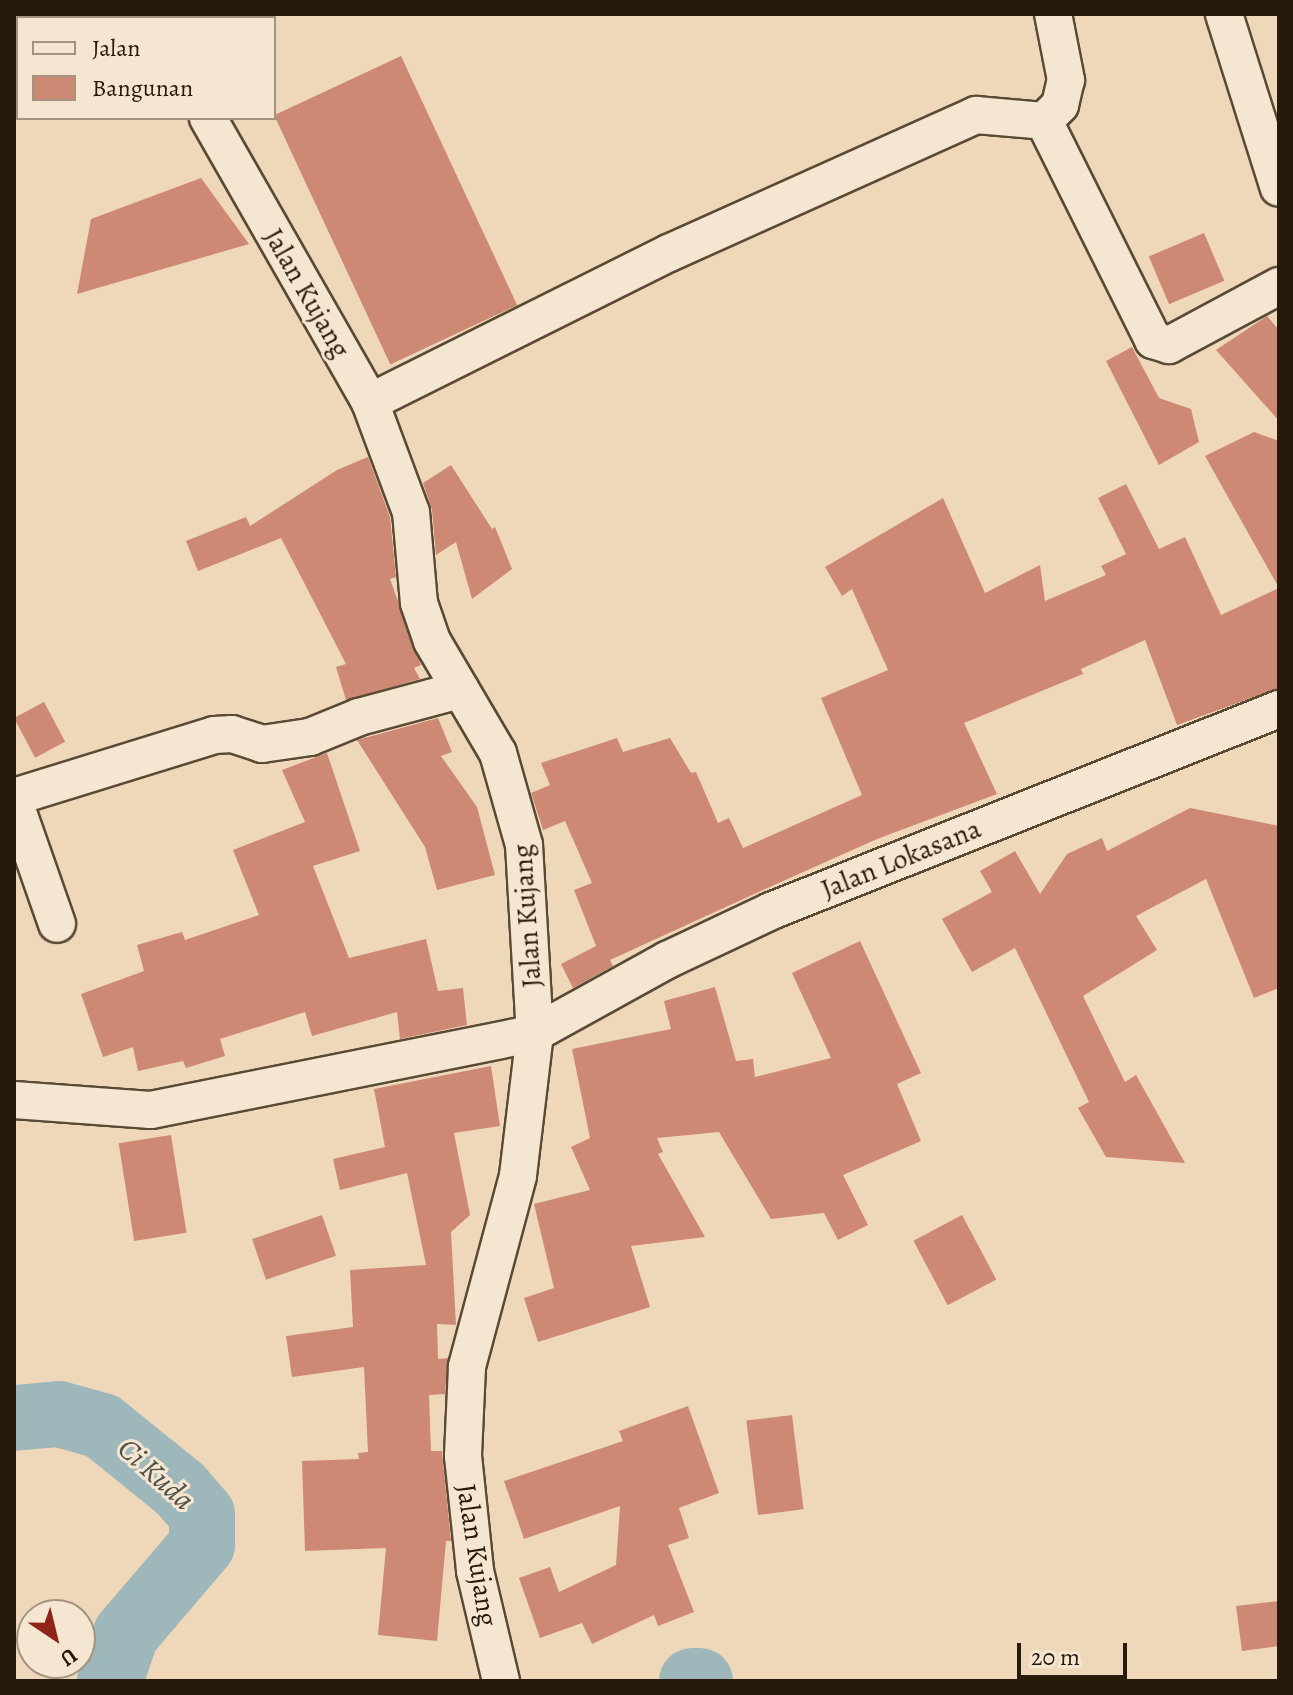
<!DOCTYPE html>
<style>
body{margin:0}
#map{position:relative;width:1293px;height:1695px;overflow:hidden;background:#efd8b9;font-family:Alegreya,serif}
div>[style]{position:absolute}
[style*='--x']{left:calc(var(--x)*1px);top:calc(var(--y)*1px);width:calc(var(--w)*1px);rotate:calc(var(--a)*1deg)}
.river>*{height:66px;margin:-33px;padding:0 33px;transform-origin:33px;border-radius:33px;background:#9eb7ba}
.building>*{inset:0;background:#cd8974;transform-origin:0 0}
.roads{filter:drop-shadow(2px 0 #594a36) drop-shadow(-2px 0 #594a36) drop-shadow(0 2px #594a36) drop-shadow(0 -2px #594a36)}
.minor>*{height:36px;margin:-18px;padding:0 18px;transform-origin:18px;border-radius:18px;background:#f5e6d2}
span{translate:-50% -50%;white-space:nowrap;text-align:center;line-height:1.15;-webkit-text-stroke:6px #f5e6d2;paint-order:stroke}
.street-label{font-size:28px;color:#271a0b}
.water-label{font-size:30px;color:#515148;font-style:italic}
.frame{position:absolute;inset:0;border:16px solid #271a0b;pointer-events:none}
.legend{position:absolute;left:16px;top:16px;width:260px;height:104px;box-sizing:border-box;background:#f5e6d2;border:2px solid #a39482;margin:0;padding:10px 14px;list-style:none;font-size:24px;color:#271a0b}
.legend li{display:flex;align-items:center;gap:16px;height:40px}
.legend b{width:40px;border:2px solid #a39482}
.north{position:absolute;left:16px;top:1599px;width:80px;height:80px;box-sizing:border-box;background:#f5e6d2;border:2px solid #a39482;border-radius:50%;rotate:145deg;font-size:22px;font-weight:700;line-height:32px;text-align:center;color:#271a0b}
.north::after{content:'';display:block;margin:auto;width:28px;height:36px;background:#8f2418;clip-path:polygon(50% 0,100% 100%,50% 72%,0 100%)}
.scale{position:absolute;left:1017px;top:1643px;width:110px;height:36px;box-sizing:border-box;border:4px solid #271a0b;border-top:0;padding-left:10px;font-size:24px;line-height:28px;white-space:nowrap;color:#271a0b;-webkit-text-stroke:6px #f5e6d2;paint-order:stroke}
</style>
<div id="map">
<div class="river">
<div style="--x:14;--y:1418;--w:45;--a:-5.1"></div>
<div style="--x:59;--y:1414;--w:45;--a:15.6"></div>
<div style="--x:102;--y:1426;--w:100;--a:38.9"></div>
<div style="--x:180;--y:1489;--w:33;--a:49"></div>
<div style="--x:202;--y:1514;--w:31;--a:90"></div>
<div style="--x:202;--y:1545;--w:117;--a:130.5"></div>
<div style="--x:126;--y:1634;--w:50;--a:108.8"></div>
<div style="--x:692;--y:1681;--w:8;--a:0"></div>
</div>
<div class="building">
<div style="left:401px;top:56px;width:275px;height:140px;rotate:65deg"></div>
<div style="clip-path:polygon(201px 178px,249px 244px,77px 294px,91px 219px)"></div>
<div style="left:1204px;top:233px;width:52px;height:60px;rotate:67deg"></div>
<div style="clip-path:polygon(1267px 316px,1279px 330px,1279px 421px,1216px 350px)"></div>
<div style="clip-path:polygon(1132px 347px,1159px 398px,1191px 409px,1199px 442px,1159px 465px,1106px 361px)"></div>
<div style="clip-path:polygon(1254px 432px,1279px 441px,1279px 688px,1177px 725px,1145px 640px,1081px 669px,1083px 674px,964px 723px,997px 794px,877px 839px,763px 890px,610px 960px,613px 966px,573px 988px,561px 964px,596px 946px,574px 890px,592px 883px,565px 821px,543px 830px,531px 793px,550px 785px,541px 763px,617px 738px,623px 752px,670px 738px,691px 773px,696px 772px,718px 823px,729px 818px,743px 848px,862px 795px,821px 698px,888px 670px,852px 589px,842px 596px,825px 567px,943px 498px,985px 593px,1040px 565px,1045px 601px,1106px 575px,1101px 566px,1126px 554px,1098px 498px,1126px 484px,1159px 549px,1185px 537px,1221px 615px,1279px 588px,1205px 456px)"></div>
<div style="clip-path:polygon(368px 457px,390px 517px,396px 577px,390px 579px,421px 665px,414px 668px,420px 679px,346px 700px,336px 667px,346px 664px,281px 538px,198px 571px,186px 541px,246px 517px,250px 526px,337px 470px)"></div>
<div style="clip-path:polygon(451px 465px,492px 529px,495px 527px,512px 569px,472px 599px,456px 542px,436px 555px,432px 510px,423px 483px)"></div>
<div style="left:44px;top:702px;width:45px;height:34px;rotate:62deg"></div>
<div style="clip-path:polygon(438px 718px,452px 752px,441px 756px,477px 807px,495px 875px,437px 890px,425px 847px,357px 740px)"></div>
<div style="clip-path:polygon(327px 753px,360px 851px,313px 866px,349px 958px,426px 939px,438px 991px,463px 988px,467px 1025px,400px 1039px,397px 1012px,312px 1036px,305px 1012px,220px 1039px,225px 1056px,186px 1068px,183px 1061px,138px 1071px,133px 1047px,103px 1057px,81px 994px,144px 971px,137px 945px,182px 932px,185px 940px,259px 915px,233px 850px,305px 822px,282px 770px)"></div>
<div style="clip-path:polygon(1190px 808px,1279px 826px,1279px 988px,1254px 998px,1206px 879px,1136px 916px,1157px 950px,1083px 996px,1125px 1082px,1136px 1075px,1185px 1163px,1106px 1157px,1078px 1108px,1089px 1102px,1015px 948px,972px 972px,942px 919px,992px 892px,980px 871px,1015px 851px,1040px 894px,1067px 854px,1102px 838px,1107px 851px)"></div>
<div style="clip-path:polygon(860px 941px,921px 1073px,897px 1084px,921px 1141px,843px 1175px,868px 1225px,838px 1240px,824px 1213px,771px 1219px,719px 1132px,657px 1138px,663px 1152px,658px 1154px,705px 1237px,631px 1246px,650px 1307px,538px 1342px,524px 1298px,554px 1288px,534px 1204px,590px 1190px,571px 1147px,590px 1138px,572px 1049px,671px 1029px,664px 1001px,715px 987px,736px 1061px,753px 1059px,755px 1077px,831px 1058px,792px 973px)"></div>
<div style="clip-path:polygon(491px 1066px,500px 1126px,454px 1133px,470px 1215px,451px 1232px,456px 1325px,437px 1324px,438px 1359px,448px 1358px,445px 1394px,429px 1395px,431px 1451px,442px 1451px,451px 1541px,446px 1541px,437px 1641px,378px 1635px,386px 1548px,305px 1551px,302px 1461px,359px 1459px,358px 1453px,368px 1452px,364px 1367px,292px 1377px,286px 1336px,353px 1327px,350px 1270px,426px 1265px,407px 1173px,340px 1190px,333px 1159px,385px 1147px,374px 1089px)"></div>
<div style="left:171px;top:1135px;width:99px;height:53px;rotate:81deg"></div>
<div style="left:322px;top:1215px;width:43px;height:74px;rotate:71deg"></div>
<div style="left:962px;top:1215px;width:73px;height:55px;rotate:62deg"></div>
<div style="clip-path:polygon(688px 1406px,719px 1493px,679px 1508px,689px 1538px,668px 1545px,694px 1612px,658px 1626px,654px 1615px,592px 1644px,582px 1623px,540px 1638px,519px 1578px,550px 1567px,559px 1592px,616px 1565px,620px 1506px,524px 1539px,504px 1481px,623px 1441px,619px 1431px)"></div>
<div style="left:792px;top:1415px;width:95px;height:46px;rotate:83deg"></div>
<div style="clip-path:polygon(1279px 1601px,1279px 1646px,1242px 1651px,1236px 1606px)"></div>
</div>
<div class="roads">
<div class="minor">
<div style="--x:155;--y:14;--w:4;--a:76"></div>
<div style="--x:1224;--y:14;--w:182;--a:72.5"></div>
<div style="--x:14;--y:53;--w:4;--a:0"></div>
<div style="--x:208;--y:118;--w:327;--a:60.3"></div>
<div style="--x:370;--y:402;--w:117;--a:69.6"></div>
<div style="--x:411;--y:512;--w:91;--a:85"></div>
<div style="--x:419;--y:603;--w:40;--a:71.1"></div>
<div style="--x:432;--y:641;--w:130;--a:59.5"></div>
<div style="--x:498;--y:753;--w:96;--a:74.2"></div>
<div style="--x:524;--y:845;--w:188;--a:86.7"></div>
<div style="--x:535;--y:1033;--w:144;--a:96.8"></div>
<div style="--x:518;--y:1176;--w:198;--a:105"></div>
<div style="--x:467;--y:1367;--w:89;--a:92.6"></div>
<div style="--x:463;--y:1456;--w:116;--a:84"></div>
<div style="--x:475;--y:1571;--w:113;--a:76.7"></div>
<div style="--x:1044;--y:121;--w:245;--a:63.5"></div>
<div style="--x:1153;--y:340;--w:17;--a:17"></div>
<div style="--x:1169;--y:345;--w:125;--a:-28.2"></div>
<div style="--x:370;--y:402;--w:334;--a:-26.5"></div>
<div style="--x:669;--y:253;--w:337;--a:-24.2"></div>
<div style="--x:976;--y:115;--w:68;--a:5"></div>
<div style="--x:1044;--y:121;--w:23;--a:-45"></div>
<div style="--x:1060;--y:105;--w:26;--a:-77"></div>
<div style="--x:1066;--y:80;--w:67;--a:-101.1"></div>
<div style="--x:14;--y:797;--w:209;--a:-17.2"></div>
<div style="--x:214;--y:735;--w:18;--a:-3"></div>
<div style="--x:232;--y:734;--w:32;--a:18"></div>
<div style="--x:262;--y:744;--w:49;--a:-8.3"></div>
<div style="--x:310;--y:737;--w:53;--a:-22.2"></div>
<div style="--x:359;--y:717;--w:105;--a:-15"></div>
<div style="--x:14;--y:801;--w:130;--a:70.7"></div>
<div style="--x:14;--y:1100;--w:137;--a:4.2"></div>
<div style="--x:151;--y:1110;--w:392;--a:-11.3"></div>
<div style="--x:535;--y:1033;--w:151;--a:-28.9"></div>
<div style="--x:667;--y:960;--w:115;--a:-25.2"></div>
<div style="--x:771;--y:911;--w:547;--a:-21.68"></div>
</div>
</div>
<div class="street-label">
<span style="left:307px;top:293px;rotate:60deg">Jalan Kujang</span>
<span style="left:901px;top:859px;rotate:-22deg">Jalan Lokasana</span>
<span style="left:527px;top:916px;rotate:-94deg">Jalan Kujang</span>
<span style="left:477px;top:1555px;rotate:81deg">Jalan Kujang</span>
</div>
<div class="water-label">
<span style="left:156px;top:1474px;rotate:42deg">Ci Kuda</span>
</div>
<div class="frame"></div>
<ul class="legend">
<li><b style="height:10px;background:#f5e6d2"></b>Jalan</li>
<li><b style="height:22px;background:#cd8974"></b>Bangunan</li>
</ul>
<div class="north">U</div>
<div class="scale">20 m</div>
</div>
